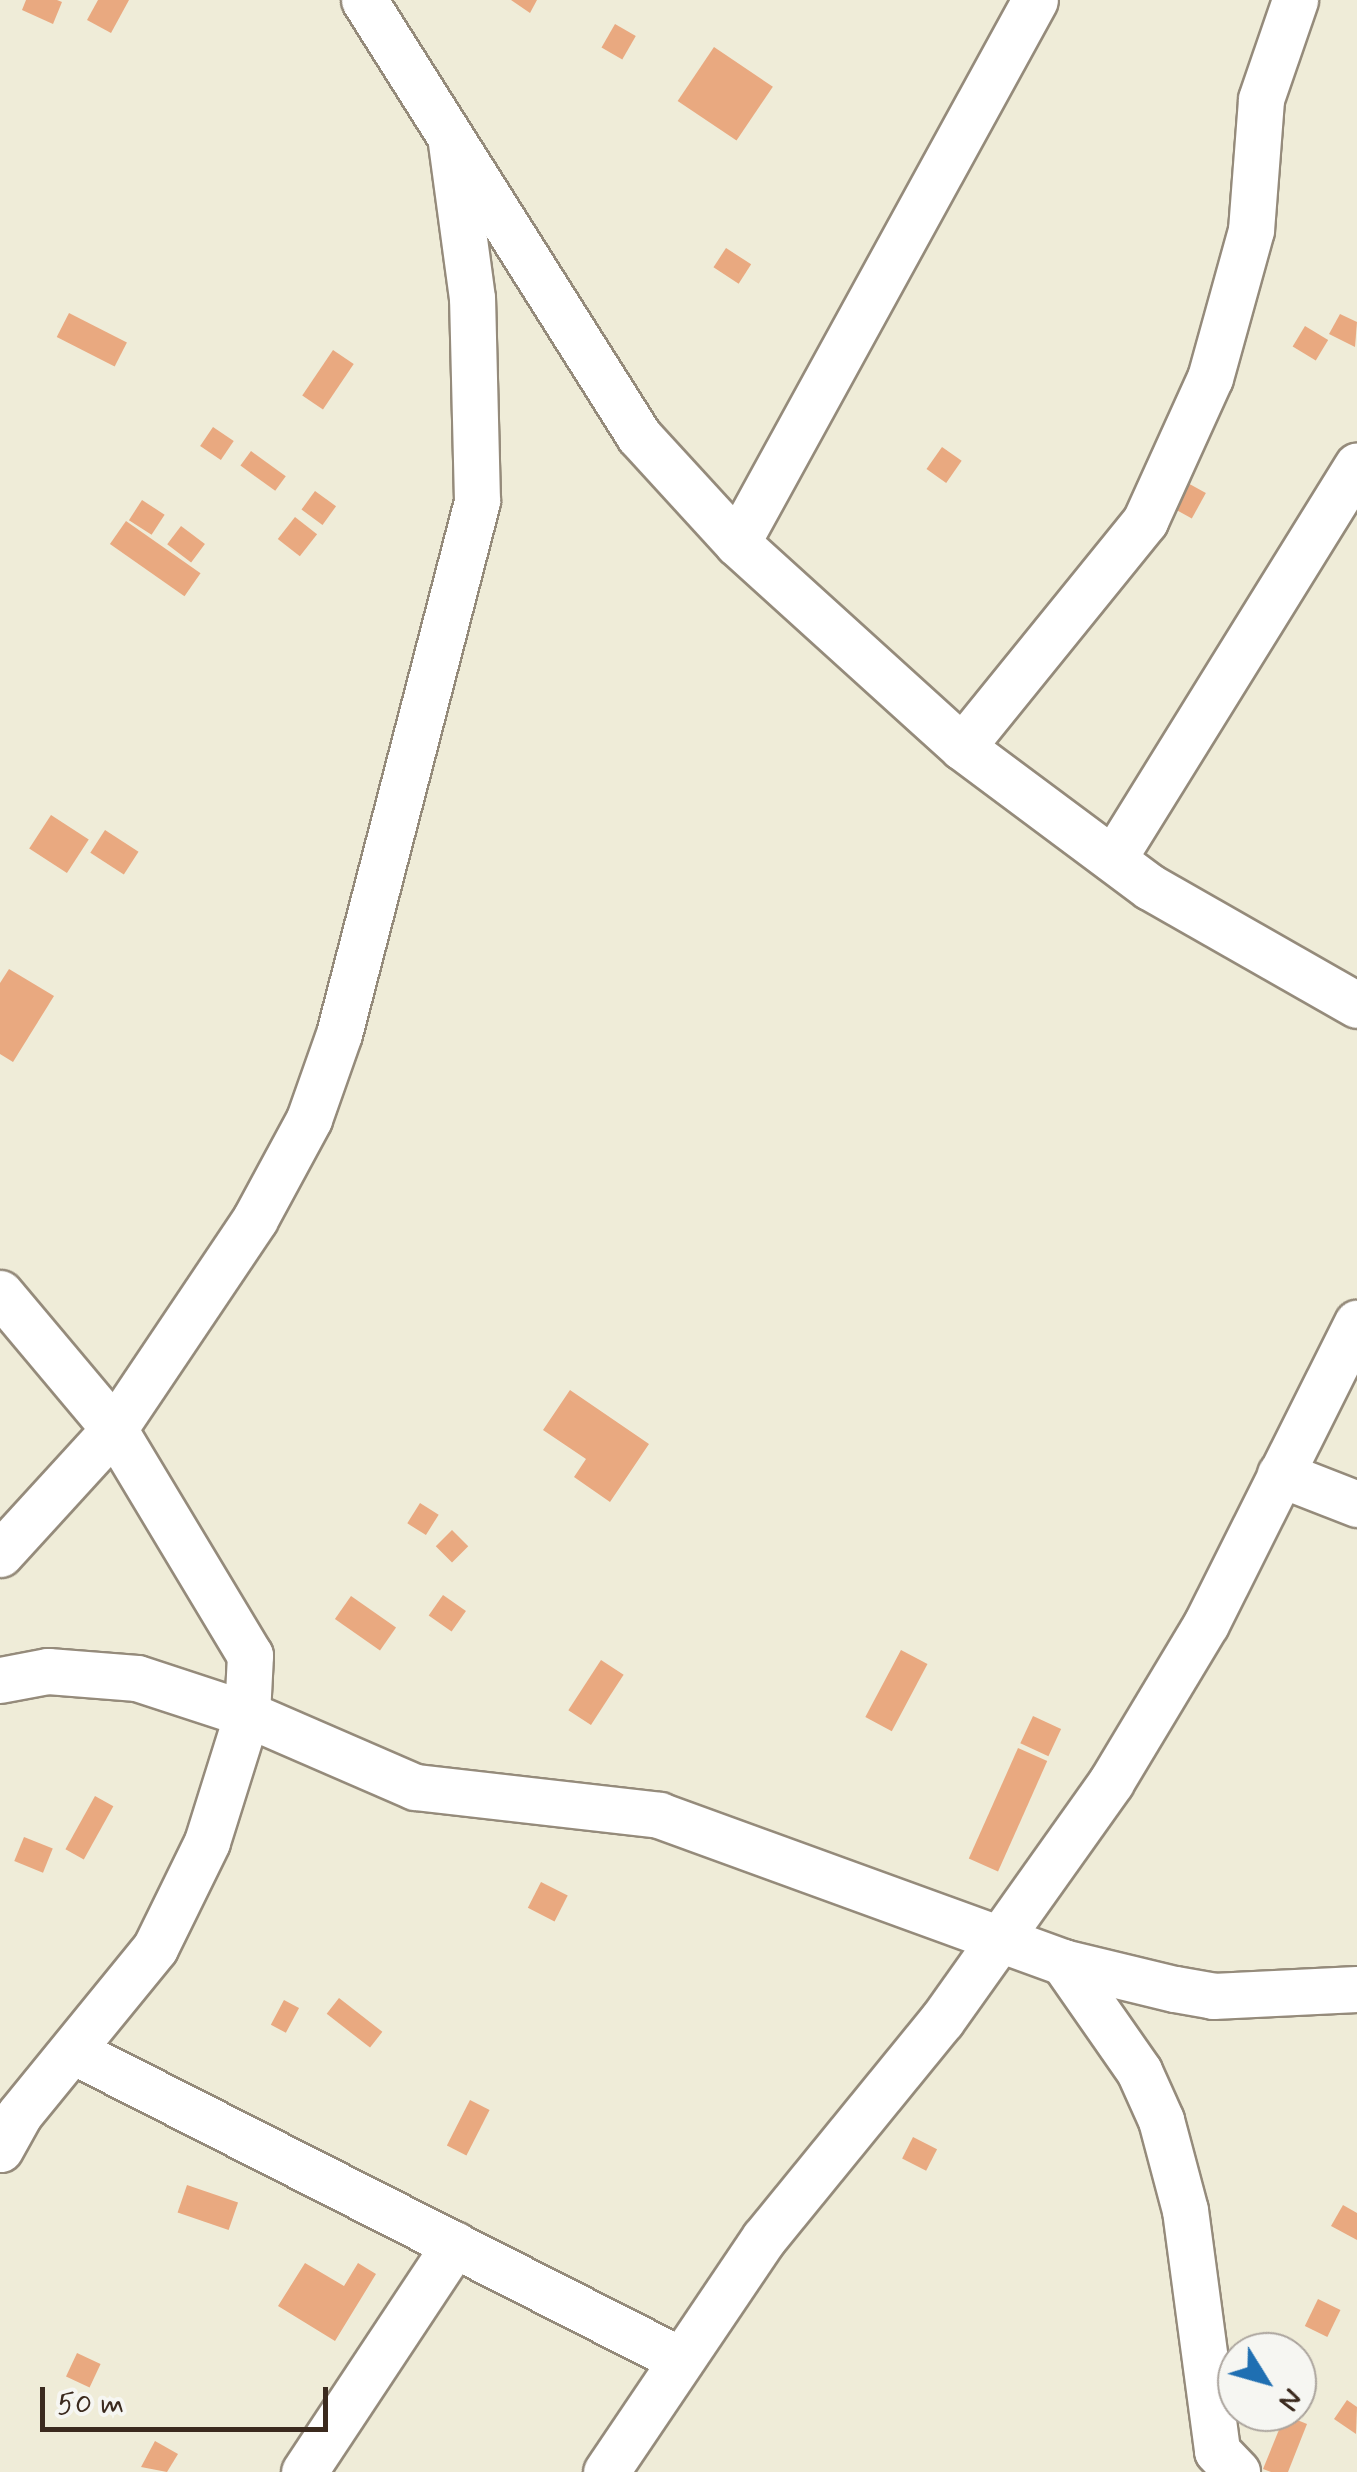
<!DOCTYPE html>
<style>
body{margin:0}
#map{position:relative;width:1357px;height:2472px;overflow:hidden;background:#efecd8;font-family:Mynerve,sans-serif}
div>[style]{position:absolute}
[style*='--x']{left:calc(var(--x)*1px);top:calc(var(--y)*1px);width:calc(var(--w)*1px);rotate:calc(var(--a)*1deg)}
.building>*{inset:0;background:#e9a980;transform-origin:0 0}
.roads{filter:drop-shadow(2px 0 #958b7b) drop-shadow(-2px 0 #958b7b) drop-shadow(0 2px #958b7b) drop-shadow(0 -2px #958b7b)}
.minor>*{height:45px;margin:-22.5px;padding:0 22.5px;transform-origin:22.5px;border-radius:22.5px;background:#fff}
span{translate:-50% -50%;white-space:nowrap;text-align:center;line-height:1.15;-webkit-text-stroke:9px #f6f6f2;paint-order:stroke}
.north{position:absolute;left:1217px;top:2332px;width:100px;height:100px;box-sizing:border-box;background:#f6f6f2;border:2px solid #aba49d;border-radius:50%;rotate:127deg;font-size:28px;font-weight:700;line-height:40px;text-align:center;color:#3b2a1e}
.north::after{content:'';display:block;margin:auto;width:35px;height:45px;background:#1f6fb2;clip-path:polygon(50% 0,100% 100%,50% 72%,0 100%)}
.scale{position:absolute;left:40px;top:2387px;width:288px;height:45px;box-sizing:border-box;border:5px solid #3b2a1e;border-top:0;padding-left:12px;font-size:30px;line-height:35px;white-space:nowrap;color:#3b2a1e;-webkit-text-stroke:8px #f6f6f2;paint-order:stroke}
</style>
<div id="map">
<div class="building">
<div style="clip-path:polygon(26px 0,57px 0,62px 2px,53px 24px,22px 10px)"></div>
<div style="clip-path:polygon(98px 0,129px 0,111px 33px,87px 20px)"></div>
<div style="clip-path:polygon(511px 0,537px 0,530px 13px)"></div>
<div style="left:615px;top:24px;width:24px;height:27px;rotate:30deg"></div>
<div style="left:714px;top:47px;width:71px;height:65px;rotate:34deg"></div>
<div style="left:726px;top:248px;width:30px;height:23px;rotate:33deg"></div>
<div style="left:69px;top:313px;width:65px;height:27px;rotate:27deg"></div>
<div style="clip-path:polygon(1340px 314px,1357px 322px,1355px 347px,1329px 334px)"></div>
<div style="left:1305px;top:326px;width:27px;height:24px;rotate:31deg"></div>
<div style="left:333px;top:350px;width:25px;height:55px;rotate:34deg"></div>
<div style="left:213px;top:427px;width:25px;height:23px;rotate:34deg"></div>
<div style="left:942px;top:447px;width:24px;height:27px;rotate:35deg"></div>
<div style="left:251px;top:451px;width:43px;height:18px;rotate:36deg"></div>
<div style="left:1184px;top:481px;width:25px;height:29px;rotate:29deg"></div>
<div style="left:315px;top:491px;width:26px;height:23px;rotate:36deg"></div>
<div style="left:142px;top:500px;width:27px;height:24px;rotate:33deg"></div>
<div style="left:295px;top:517px;width:28px;height:28px;rotate:38deg"></div>
<div style="left:126px;top:521px;width:91px;height:28px;rotate:35deg"></div>
<div style="left:181px;top:526px;width:30px;height:23px;rotate:37deg"></div>
<div style="left:51px;top:815px;width:45px;height:40px;rotate:33deg"></div>
<div style="left:105px;top:830px;width:40px;height:27px;rotate:33deg"></div>
<div style="clip-path:polygon(9px 969px,54px 996px,13px 1062px,0 1054px,0 983px)"></div>
<div style="clip-path:polygon(570px 1390px,649px 1444px,610px 1502px,574px 1477px,586px 1459px,543px 1430px)"></div>
<div style="left:420px;top:1503px;width:22px;height:24px;rotate:32deg"></div>
<div style="left:452px;top:1530px;width:23px;height:23px;rotate:45deg"></div>
<div style="left:443px;top:1595px;width:28px;height:25px;rotate:35deg"></div>
<div style="left:351px;top:1596px;width:55px;height:28px;rotate:35deg"></div>
<div style="left:901px;top:1650px;width:30px;height:76px;rotate:28deg"></div>
<div style="left:601px;top:1660px;width:27px;height:60px;rotate:33deg"></div>
<div style="left:1033px;top:1716px;width:31px;height:30px;rotate:25deg"></div>
<div style="left:1018px;top:1748px;width:32px;height:121px;rotate:24deg"></div>
<div style="left:95px;top:1796px;width:21px;height:61px;rotate:29deg"></div>
<div style="left:24px;top:1837px;width:31px;height:26px;rotate:22deg"></div>
<div style="left:541px;top:1882px;width:30px;height:29px;rotate:27deg"></div>
<div style="left:339px;top:1998px;width:55px;height:20px;rotate:38deg"></div>
<div style="left:284px;top:2000px;width:17px;height:28px;rotate:28deg"></div>
<div style="left:470px;top:2100px;width:22px;height:51px;rotate:27deg"></div>
<div style="left:913px;top:2137px;width:27px;height:24px;rotate:27deg"></div>
<div style="left:187px;top:2185px;width:54px;height:29px;rotate:19deg"></div>
<div style="clip-path:polygon(1343px 2205px,1357px 2213px,1357px 2240px,1331px 2226px)"></div>
<div style="clip-path:polygon(305px 2263px,344px 2286px,358px 2263px,376px 2274px,335px 2341px,278px 2306px)"></div>
<div style="left:1318px;top:2299px;width:25px;height:30px;rotate:26deg"></div>
<div style="left:77px;top:2353px;width:26px;height:26px;rotate:25deg"></div>
<div style="clip-path:polygon(1347px 2400px,1357px 2407px,1356px 2434px,1334px 2419px)"></div>
<div style="clip-path:polygon(1285px 2415px,1307px 2424px,1288px 2472px,1271px 2472px,1263px 2469px)"></div>
<div style="clip-path:polygon(155px 2441px,178px 2454px,167px 2472px,141px 2467px)"></div>
</div>
<div class="roads">
<div class="minor">
<div style="--x:364;--y:0;--w:515;--a:57.76"></div>
<div style="--x:639;--y:436;--w:145;--a:47.5"></div>
<div style="--x:737;--y:543;--w:304;--a:42.2"></div>
<div style="--x:962;--y:747;--w:234;--a:36.7"></div>
<div style="--x:1150;--y:887;--w:238;--a:29.7"></div>
<div style="--x:737;--y:543;--w:619;--a:-61.24"></div>
<div style="--x:962;--y:747;--w:291;--a:-51"></div>
<div style="--x:1145;--y:521;--w:157;--a:-65.6"></div>
<div style="--x:1210;--y:378;--w:154;--a:-74.5"></div>
<div style="--x:1251;--y:230;--w:131;--a:-85.6"></div>
<div style="--x:1261;--y:99;--w:105;--a:-71"></div>
<div style="--x:1113;--y:859;--w:463;--a:-58.2"></div>
<div style="--x:0;--y:1293;--w:177;--a:50"></div>
<div style="--x:114;--y:1429;--w:264;--a:59"></div>
<div style="--x:250;--y:1655;--w:59;--a:92.9"></div>
<div style="--x:247;--y:1714;--w:134;--a:107.4"></div>
<div style="--x:207;--y:1842;--w:118;--a:116.1"></div>
<div style="--x:155;--y:1948;--w:215;--a:129.2"></div>
<div style="--x:19;--y:2115;--w:39;--a:119"></div>
<div style="--x:1280;--y:1474;--w:83;--a:21.3"></div>
<div style="--x:0;--y:1554;--w:169;--a:-47.6"></div>
<div style="--x:114;--y:1429;--w:253;--a:-56.1"></div>
<div style="--x:255;--y:1219;--w:114;--a:-61.6"></div>
<div style="--x:309;--y:1119;--w:90;--a:-70.6"></div>
<div style="--x:339;--y:1034;--w:551;--a:-75.48"></div>
<div style="--x:477;--y:501;--w:203;--a:-91.4"></div>
<div style="--x:472;--y:298;--w:156;--a:-97.7"></div>
<div style="--x:0;--y:1680;--w:49;--a:-10.6"></div>
<div style="--x:48;--y:1671;--w:89;--a:4.5"></div>
<div style="--x:137;--y:1678;--w:116;--a:18.1"></div>
<div style="--x:247;--y:1714;--w:183;--a:23.5"></div>
<div style="--x:415;--y:1787;--w:246;--a:6.5"></div>
<div style="--x:659;--y:1815;--w:430;--a:20"></div>
<div style="--x:1063;--y:1962;--w:115;--a:13.6"></div>
<div style="--x:1175;--y:1989;--w:39;--a:10"></div>
<div style="--x:1213;--y:1996;--w:144;--a:-2.8"></div>
<div style="--x:1063;--y:1962;--w:133;--a:55.1"></div>
<div style="--x:1139;--y:2071;--w:54;--a:65.8"></div>
<div style="--x:1161;--y:2120;--w:93;--a:75.1"></div>
<div style="--x:1185;--y:2210;--w:243;--a:82.4"></div>
<div style="--x:1217;--y:2451;--w:29;--a:46"></div>
<div style="--x:75;--y:2052;--w:678;--a:26.94"></div>
<div style="--x:304;--y:2472;--w:273;--a:-56.5"></div>
<div style="--x:606;--y:2472;--w:282;--a:-56"></div>
<div style="--x:764;--y:2238;--w:281;--a:-50.8"></div>
<div style="--x:942;--y:2020;--w:292;--a:-54.6"></div>
<div style="--x:1111;--y:1782;--w:184;--a:-59"></div>
<div style="--x:1206;--y:1624;--w:337;--a:-63.4"></div>
</div>
</div>
<div class="north">N</div>
<div class="scale">50 m</div>
</div>
